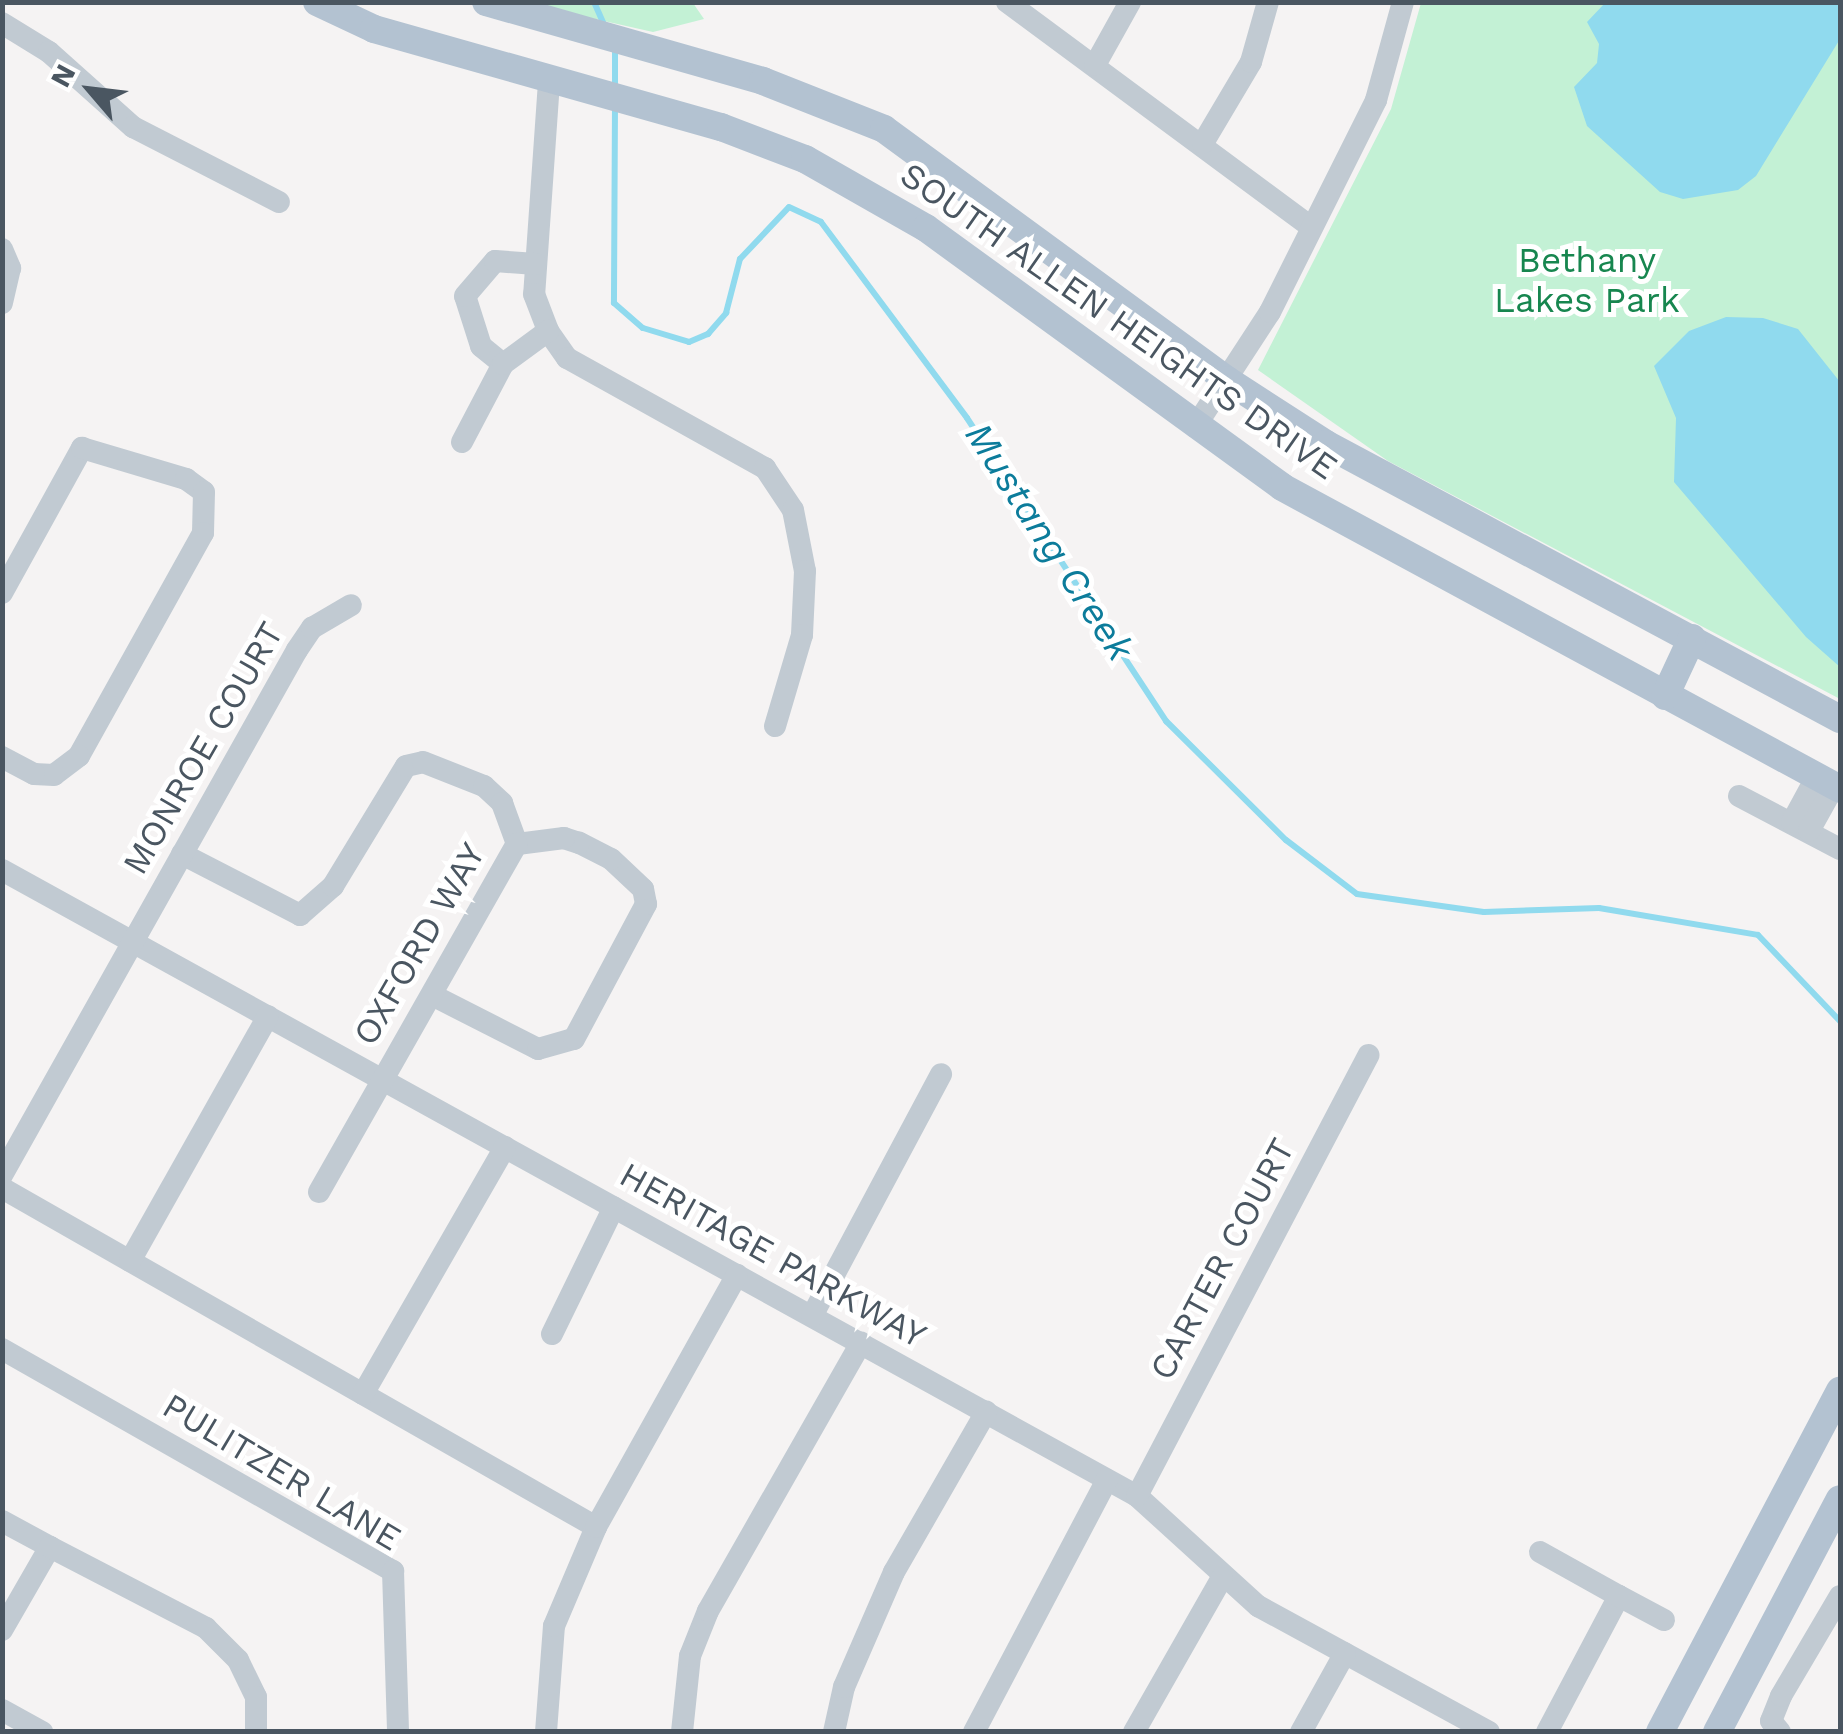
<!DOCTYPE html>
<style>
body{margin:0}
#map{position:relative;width:1843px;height:1734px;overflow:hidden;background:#f5f3f3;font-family:"Work Sans",sans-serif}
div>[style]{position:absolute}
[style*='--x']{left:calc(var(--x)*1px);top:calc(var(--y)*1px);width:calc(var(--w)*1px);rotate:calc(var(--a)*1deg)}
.green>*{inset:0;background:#c3f1d5}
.water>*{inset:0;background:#90daee}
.stream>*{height:6px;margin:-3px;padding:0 3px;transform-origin:3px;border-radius:3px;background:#90daee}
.minor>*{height:22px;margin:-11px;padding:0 11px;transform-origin:11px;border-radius:11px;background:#c1cad2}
.major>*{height:28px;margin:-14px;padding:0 14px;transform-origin:14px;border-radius:14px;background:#b3c2d1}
span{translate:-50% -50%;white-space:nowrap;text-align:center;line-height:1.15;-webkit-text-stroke:10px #fff;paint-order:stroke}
.park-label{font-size:35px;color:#17864f}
.street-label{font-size:35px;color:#4a5661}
.water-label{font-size:38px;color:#0c7c9b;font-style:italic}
.frame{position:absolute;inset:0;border:5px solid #4a5661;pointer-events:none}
.north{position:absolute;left:40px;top:40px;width:100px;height:100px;-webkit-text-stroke:8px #fff;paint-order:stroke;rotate:298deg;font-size:28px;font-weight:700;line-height:40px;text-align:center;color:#4a5661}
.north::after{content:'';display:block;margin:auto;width:35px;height:45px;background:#4a5661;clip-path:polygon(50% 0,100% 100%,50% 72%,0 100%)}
</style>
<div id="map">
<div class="green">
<div style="clip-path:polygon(524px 3px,693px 3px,704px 19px,653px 32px)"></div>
<div style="clip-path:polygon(1421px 3px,1840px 3px,1840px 699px,1388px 461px,1258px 370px,1391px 109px)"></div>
</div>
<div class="water">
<div style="clip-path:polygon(1605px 3px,1840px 3px,1840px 39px,1756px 176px,1738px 190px,1683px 199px,1660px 192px,1587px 126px,1574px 87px,1597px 63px,1599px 44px,1587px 22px)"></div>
<div style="clip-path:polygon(1726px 317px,1763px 318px,1798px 329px,1840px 382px,1840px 667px,1806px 637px,1674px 482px,1676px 418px,1654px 366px,1689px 331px)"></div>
</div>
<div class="stream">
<div style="--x:594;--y:2;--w:30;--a:66"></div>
<div style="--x:615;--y:92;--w:43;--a:-90"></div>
<div style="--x:615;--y:104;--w:199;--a:90.3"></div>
<div style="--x:614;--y:303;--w:38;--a:41"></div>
<div style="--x:643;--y:328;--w:48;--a:16.9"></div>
<div style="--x:689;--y:342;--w:21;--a:-23"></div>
<div style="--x:708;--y:334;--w:28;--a:-49"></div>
<div style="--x:726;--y:313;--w:56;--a:-75.5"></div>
<div style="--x:740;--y:259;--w:71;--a:-46.7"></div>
<div style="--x:789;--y:207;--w:35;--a:25"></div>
<div style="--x:821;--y:222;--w:244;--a:53.3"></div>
<div style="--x:967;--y:418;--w:363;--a:56.7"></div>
<div style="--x:1166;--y:721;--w:169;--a:44.8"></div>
<div style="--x:1286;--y:840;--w:89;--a:37.3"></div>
<div style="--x:1357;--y:894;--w:128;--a:8.1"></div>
<div style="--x:1484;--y:912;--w:115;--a:-2"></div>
<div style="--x:1599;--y:908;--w:161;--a:9.6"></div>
<div style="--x:1758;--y:935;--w:119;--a:46.4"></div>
</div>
<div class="minor">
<div style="--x:1007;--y:2;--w:377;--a:36.5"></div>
<div style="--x:2;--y:23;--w:55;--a:31.7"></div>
<div style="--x:49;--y:52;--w:113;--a:41.8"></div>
<div style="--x:133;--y:127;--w:164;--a:27.2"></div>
<div style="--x:1095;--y:65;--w:72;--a:-60.9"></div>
<div style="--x:549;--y:82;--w:213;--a:94"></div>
<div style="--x:534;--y:294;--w:40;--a:69"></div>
<div style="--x:548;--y:331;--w:33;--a:55"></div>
<div style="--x:567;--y:358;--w:227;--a:29.1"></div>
<div style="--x:765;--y:468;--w:50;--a:56.3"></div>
<div style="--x:793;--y:510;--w:62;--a:78.9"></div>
<div style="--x:805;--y:571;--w:64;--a:92.7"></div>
<div style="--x:802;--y:635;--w:95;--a:106.5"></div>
<div style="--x:1203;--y:143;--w:94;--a:-59.3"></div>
<div style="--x:1251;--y:62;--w:62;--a:-74.2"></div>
<div style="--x:2;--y:249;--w:21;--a:67"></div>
<div style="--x:10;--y:268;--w:36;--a:103"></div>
<div style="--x:503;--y:364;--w:28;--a:-141"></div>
<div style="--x:481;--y:346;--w:52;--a:-107.7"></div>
<div style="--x:465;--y:296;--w:46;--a:-49.4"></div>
<div style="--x:495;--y:261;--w:41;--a:4.2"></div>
<div style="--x:1195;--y:427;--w:137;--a:-56.9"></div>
<div style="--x:1270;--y:312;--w:237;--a:-63.4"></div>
<div style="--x:1376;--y:100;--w:102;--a:-74.6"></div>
<div style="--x:462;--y:442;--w:88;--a:-62.3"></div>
<div style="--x:503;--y:364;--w:56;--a:-36.3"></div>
<div style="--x:2;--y:593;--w:166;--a:-61.1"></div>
<div style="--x:82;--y:448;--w:109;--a:16.6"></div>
<div style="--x:186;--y:479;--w:22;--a:36"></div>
<div style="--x:204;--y:492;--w:41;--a:91.4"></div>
<div style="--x:203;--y:533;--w:255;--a:119.1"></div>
<div style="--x:79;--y:756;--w:31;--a:143"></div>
<div style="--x:54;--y:775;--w:20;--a:-177"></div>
<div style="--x:34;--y:774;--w:36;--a:-152"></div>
<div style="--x:1739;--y:796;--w:114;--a:27.7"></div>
<div style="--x:1792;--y:822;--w:52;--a:-61.5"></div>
<div style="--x:1809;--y:831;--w:51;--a:-60.9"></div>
<div style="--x:182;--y:854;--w:133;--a:27.3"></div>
<div style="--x:300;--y:915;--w:44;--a:-41.3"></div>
<div style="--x:333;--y:886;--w:140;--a:-58.7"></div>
<div style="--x:406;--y:766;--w:17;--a:-13"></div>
<div style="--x:423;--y:762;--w:66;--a:21.5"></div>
<div style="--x:484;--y:786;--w:25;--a:43"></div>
<div style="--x:502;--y:803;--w:44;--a:69.9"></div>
<div style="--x:2;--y:870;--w:1296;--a:28.88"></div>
<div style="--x:1137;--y:1496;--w:164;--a:42.3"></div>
<div style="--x:1258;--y:1606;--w:263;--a:28.6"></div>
<div style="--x:432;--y:995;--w:119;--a:27"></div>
<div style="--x:538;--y:1049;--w:37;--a:-16"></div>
<div style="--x:574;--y:1039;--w:153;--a:-61.9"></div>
<div style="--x:646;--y:904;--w:15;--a:-101"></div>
<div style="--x:643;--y:889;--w:44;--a:-136.8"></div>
<div style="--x:611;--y:859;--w:36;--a:-153"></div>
<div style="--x:579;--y:843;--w:16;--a:-162"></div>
<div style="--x:564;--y:838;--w:47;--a:172.7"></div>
<div style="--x:2;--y:1175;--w:602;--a:-60.67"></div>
<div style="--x:297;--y:650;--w:27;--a:-56"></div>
<div style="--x:312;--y:628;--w:45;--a:-30.5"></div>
<div style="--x:2;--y:1188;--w:684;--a:29.71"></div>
<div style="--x:319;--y:1192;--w:400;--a:-60.4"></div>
<div style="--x:130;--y:1261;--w:281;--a:-60.6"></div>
<div style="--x:812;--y:1316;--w:274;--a:-61.9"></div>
<div style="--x:552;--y:1334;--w:141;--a:-64"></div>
<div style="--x:2;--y:1349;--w:450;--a:29.6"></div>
<div style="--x:393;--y:1571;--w:161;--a:88.2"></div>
<div style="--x:363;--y:1394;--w:285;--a:-60.1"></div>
<div style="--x:1137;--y:1496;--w:498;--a:-62.3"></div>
<div style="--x:2;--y:1521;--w:55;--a:28.4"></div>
<div style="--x:1540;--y:1552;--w:90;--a:29.1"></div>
<div style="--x:1619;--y:1596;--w:154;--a:117.9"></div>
<div style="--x:1619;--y:1596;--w:51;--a:28.1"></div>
<div style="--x:2;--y:1630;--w:96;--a:-60"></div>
<div style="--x:50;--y:1547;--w:176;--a:27.4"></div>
<div style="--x:206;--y:1628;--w:45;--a:45"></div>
<div style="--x:238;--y:1660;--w:41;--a:64.1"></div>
<div style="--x:256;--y:1697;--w:35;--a:90"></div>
<div style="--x:2;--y:1710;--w:46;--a:28.8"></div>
<div style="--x:546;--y:1732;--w:106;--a:-85.7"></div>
<div style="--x:554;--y:1626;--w:108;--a:-67"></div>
<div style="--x:596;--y:1527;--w:289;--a:-60.8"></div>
<div style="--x:682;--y:1732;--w:76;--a:-84"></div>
<div style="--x:690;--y:1656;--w:48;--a:-68.2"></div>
<div style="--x:708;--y:1611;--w:309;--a:-60.3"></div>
<div style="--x:834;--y:1732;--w:46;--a:-77.5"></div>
<div style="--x:844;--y:1687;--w:125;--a:-66.5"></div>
<div style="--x:894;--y:1572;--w:185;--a:-60.1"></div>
<div style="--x:974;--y:1732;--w:285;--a:-62.2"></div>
<div style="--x:1134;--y:1732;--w:177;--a:-60.3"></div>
<div style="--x:1301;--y:1732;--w:90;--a:-60.9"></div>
<div style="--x:1780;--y:1732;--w:14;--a:-129"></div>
<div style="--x:1771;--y:1721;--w:27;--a:-68"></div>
<div style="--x:1781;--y:1696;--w:116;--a:-59.5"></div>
</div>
<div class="major">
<div style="--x:317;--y:2;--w:63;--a:25.3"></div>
<div style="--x:374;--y:29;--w:361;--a:15.8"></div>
<div style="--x:721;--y:127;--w:90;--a:20.9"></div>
<div style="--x:805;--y:159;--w:139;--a:29.7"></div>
<div style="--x:926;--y:228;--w:440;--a:36"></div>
<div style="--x:1282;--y:487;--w:634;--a:28.42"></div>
<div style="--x:486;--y:2;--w:288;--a:15.9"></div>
<div style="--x:763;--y:81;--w:130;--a:21.6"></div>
<div style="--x:884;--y:129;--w:425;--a:36.2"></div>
<div style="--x:1227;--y:380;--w:118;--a:32.9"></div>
<div style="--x:1326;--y:444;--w:583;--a:28.15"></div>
<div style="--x:1665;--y:696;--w:64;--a:-65"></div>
<div style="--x:1660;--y:1732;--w:386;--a:-62.2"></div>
<div style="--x:1717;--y:1732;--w:263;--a:-62.2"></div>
</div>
<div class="park-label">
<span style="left:1587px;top:280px">Bethany<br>Lakes Park</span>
</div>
<div class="street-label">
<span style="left:1119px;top:321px;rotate:35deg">SOUTH ALLEN HEIGHTS DRIVE</span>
<span style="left:203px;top:748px;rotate:-60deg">MONROE COURT</span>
<span style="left:419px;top:944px;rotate:-60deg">OXFORD WAY</span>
<span style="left:773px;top:1255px;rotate:29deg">HERITAGE PARKWAY</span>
<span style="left:1222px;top:1259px;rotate:-62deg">CARTER COURT</span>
<span style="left:282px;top:1472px;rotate:31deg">PULITZER LANE</span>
</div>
<div class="water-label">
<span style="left:1049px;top:542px;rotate:57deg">Mustang Creek</span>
</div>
<div class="frame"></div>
<div class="north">N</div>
</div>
